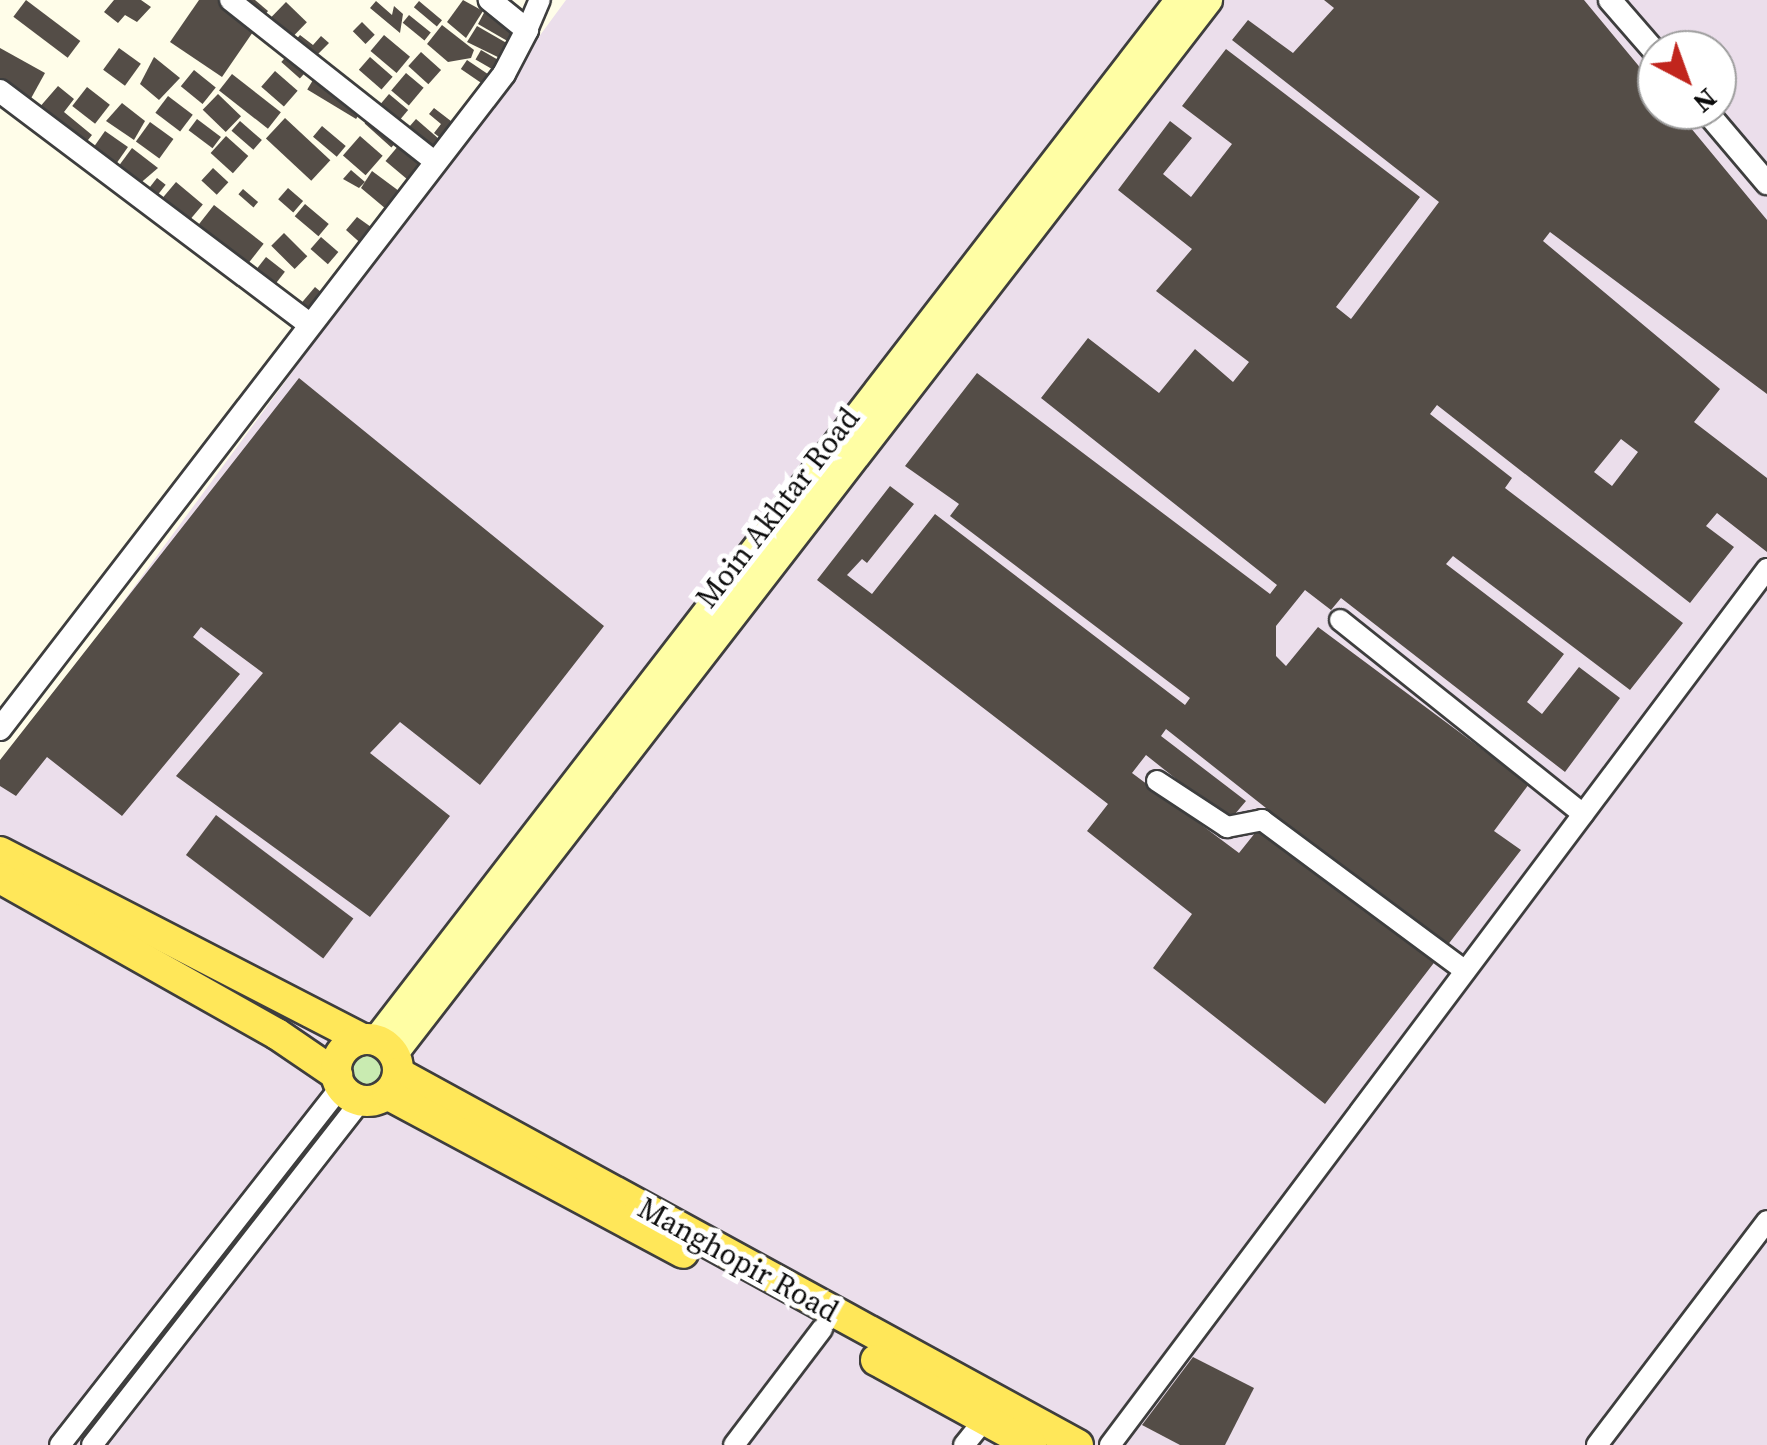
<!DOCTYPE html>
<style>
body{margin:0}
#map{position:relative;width:1767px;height:1445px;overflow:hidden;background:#fffde9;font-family:"Source Serif 4",serif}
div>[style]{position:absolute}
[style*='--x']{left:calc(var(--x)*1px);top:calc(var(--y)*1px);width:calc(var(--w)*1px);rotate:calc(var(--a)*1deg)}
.industrial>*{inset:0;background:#ebdeeb}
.green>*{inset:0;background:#c9ebb1}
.round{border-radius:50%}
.building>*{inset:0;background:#544d47;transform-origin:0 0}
.roads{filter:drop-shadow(2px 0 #3e3e3e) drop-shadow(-2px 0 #3e3e3e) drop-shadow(0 2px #3e3e3e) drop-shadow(0 -2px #3e3e3e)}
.minor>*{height:20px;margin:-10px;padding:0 10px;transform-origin:10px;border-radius:10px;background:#fff}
.tertiary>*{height:22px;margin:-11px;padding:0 11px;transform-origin:11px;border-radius:11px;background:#fff}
.secondary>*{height:28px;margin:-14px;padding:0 14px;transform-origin:14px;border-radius:14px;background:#fffea4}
.primary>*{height:30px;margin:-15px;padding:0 15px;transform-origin:15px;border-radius:15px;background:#ffe759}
.primary>.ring{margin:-15px;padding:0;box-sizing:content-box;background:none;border:30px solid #ffe759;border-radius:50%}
span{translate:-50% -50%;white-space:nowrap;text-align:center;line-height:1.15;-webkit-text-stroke:10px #fff;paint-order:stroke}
.street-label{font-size:30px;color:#0b0b0b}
.north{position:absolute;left:1637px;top:30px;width:100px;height:100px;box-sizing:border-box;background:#fff;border:2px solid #9d9d9d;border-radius:50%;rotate:139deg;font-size:28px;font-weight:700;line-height:40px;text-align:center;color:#0b0b0b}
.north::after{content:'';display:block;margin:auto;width:35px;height:45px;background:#c1251d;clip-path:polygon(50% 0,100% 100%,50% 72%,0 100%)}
</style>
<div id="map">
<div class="industrial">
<div style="clip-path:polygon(evenodd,566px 0,1767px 0,1767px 1445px,0 1445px,0 769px,566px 0,1657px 50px,1717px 50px,1717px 110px,1657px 110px,1657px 50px)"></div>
</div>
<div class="green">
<div class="round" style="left:344px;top:1047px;width:44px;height:44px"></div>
</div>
<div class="building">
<div style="left:26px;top:0;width:68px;height:21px;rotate:37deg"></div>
<div style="clip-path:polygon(114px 0,141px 0,151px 7px,137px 22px,125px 15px,118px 23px,104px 12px)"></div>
<div style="clip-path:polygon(199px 0,225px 0,259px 23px,222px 77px,170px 42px)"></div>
<div style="clip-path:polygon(236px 0,255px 0,268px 11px,261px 20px)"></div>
<div style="clip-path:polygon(463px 0,483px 11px,466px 38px,447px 22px)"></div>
<div style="clip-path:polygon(evenodd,1324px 0,1584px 0,1657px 88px,1657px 110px,1676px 110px,1767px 220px,1767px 394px,1550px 232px,1543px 241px,1720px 389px,1694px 422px,1767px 478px,1767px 552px,1717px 513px,1706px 526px,1734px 547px,1690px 603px,1437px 405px,1430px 414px,1512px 478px,1505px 488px,1683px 623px,1630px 690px,1453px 556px,1446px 564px,1564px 654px,1527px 702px,1542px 714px,1579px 667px,1620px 698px,1565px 772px,1341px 598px,1331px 610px,1305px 590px,1276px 626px,1276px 656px,1286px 666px,1318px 627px,1529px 784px,1494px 831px,1521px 850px,1325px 1104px,1153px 968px,1192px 914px,1087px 831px,1108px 804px,817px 580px,890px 486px,914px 504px,867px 563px,862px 559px,847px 575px,872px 594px,935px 514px,1185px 705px,1190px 698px,950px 516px,959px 504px,905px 466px,977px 373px,1270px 594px,1277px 585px,1041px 398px,1088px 338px,1159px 393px,1195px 349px,1233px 382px,1249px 362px,1156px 291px,1192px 249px,1118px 190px,1170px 121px,1192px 138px,1163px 174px,1191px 197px,1232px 144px,1182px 106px,1226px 49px,1420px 197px,1336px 307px,1351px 319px,1439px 202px,1232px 40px,1248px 20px,1293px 53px,1334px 8px,1324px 0,1621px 439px,1638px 452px,1612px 486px,1594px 472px,1621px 439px,1324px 0,1166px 729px,1432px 939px,1259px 828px,1239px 853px,1132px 773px,1146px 755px,1229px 821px,1246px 801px,1161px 736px,1166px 729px)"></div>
<div style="clip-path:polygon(376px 1px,392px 15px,394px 6px,403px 14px,400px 33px,370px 8px)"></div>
<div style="left:419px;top:1px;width:30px;height:8px;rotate:40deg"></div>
<div style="left:286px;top:2px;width:29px;height:22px;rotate:44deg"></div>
<div style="clip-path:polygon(486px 9px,523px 33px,516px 46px,478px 24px)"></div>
<div style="left:409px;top:15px;width:28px;height:10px;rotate:39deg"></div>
<div style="left:362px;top:22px;width:18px;height:13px;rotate:45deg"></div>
<div style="clip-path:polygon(442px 25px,474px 50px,471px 58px,448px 62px,427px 44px)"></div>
<div style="clip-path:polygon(477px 26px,515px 48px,508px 62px,467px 42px)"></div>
<div style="clip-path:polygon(300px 35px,313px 45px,321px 36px,329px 43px,314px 58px,294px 42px)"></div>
<div style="left:384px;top:35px;width:34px;height:21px;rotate:40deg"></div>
<div style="clip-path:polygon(0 48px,45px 73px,29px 102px,0 85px)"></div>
<div style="left:119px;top:48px;width:27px;height:27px;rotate:36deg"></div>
<div style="left:292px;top:50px;width:25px;height:16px;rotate:42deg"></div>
<div style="left:481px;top:50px;width:28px;height:11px;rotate:30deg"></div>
<div style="left:421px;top:52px;width:27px;height:19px;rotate:42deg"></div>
<div style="clip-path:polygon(154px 57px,180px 78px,159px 100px,140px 84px)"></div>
<div style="left:370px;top:57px;width:30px;height:17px;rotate:41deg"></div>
<div style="left:467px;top:60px;width:30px;height:11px;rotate:34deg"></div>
<div style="left:194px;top:70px;width:28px;height:21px;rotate:39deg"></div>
<div style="left:275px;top:71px;width:30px;height:21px;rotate:41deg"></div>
<div style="left:406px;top:73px;width:23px;height:23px;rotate:40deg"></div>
<div style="left:232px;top:74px;width:62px;height:21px;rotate:38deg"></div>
<div style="left:316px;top:75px;width:57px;height:17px;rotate:31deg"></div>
<div style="clip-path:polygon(58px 86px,74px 99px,64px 112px,92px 135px,84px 145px,38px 109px)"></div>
<div style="left:87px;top:87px;width:29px;height:24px;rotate:38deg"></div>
<div style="left:218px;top:94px;width:32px;height:22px;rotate:44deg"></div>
<div style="left:389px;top:94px;width:25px;height:18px;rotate:40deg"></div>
<div style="left:168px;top:96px;width:31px;height:21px;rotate:37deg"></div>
<div style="clip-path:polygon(122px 103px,145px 121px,134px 140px,106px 121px)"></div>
<div style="clip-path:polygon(434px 108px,460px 128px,455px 134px,446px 128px,454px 136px,448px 144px,434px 133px,441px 124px,429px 114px)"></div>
<div style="left:374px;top:113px;width:36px;height:14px;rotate:42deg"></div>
<div style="left:285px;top:118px;width:62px;height:28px;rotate:43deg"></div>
<div style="left:197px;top:119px;width:30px;height:14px;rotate:37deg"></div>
<div style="left:416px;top:119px;width:38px;height:17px;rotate:41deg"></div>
<div style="left:240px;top:121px;width:29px;height:13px;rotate:41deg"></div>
<div style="left:150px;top:122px;width:29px;height:24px;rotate:36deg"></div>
<div style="left:322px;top:126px;width:31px;height:14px;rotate:40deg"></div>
<div style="left:105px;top:131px;width:28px;height:25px;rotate:35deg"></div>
<div style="left:226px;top:136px;width:30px;height:23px;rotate:42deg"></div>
<div style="left:360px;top:136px;width:30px;height:26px;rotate:41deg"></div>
<div style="left:399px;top:145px;width:38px;height:21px;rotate:40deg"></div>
<div style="clip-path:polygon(132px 148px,158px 168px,137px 186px,115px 171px)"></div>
<div style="left:213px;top:168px;width:21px;height:17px;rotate:43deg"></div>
<div style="clip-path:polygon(351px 170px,365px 182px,359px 188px,343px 179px)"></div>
<div style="clip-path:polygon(372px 171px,403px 194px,392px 214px,361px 188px)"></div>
<div style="left:157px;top:178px;width:11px;height:14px;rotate:38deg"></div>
<div style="left:176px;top:182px;width:35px;height:20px;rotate:40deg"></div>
<div style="left:288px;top:188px;width:20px;height:15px;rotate:41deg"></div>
<div style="left:243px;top:189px;width:20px;height:7px;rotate:41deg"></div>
<div style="left:305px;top:204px;width:31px;height:16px;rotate:40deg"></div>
<div style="left:214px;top:205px;width:63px;height:28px;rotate:38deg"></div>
<div style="clip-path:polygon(357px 217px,378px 232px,366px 248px,346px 230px)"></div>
<div style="left:284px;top:233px;width:33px;height:18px;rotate:45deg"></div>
<div style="left:321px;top:237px;width:23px;height:16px;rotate:41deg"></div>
<div style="left:266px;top:257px;width:24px;height:18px;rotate:38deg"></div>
<div style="left:315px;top:287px;width:17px;height:23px;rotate:40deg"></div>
<div style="clip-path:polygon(299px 378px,604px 626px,480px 785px,400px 722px,370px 753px,450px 816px,370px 917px,176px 776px,263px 673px,201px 627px,193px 637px,240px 674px,122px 816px,47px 757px,16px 796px,0 786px,0 760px)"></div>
<div style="left:216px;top:815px;width:172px;height:50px;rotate:37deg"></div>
<div style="clip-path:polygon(1193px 1357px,1254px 1388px,1225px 1445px,1180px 1445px,1142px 1425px)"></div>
</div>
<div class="roads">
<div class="minor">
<div style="--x:230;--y:0;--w:261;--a:38.3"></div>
<div style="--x:527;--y:30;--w:33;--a:-67"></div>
<div style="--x:1340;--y:620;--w:311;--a:38.6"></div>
<div style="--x:1157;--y:781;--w:84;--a:33.3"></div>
<div style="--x:1227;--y:827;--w:36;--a:-11"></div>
<div style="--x:1262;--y:820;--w:253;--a:36.6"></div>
<div style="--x:60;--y:1445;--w:455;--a:-51.9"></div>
<div style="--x:92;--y:1445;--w:438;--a:-52"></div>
<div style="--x:734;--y:1445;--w:146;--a:-52.8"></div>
<div style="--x:964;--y:1445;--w:33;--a:-51"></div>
<div style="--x:1110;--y:1445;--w:1095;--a:-53.13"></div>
<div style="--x:1597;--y:1445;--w:281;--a:-52.8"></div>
</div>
<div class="tertiary">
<div style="--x:1610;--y:0;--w:72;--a:49"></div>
<div style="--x:0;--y:91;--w:387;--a:37"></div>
<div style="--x:1705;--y:110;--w:96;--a:49.7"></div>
<div style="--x:0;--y:729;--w:826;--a:-52.42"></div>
<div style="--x:504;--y:74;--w:50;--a:-62.4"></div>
<div style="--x:527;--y:30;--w:48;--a:-141"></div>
</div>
<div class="secondary">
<div style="--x:377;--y:1040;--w:1314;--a:-52.33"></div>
<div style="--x:394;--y:1053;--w:1331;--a:-52.29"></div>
</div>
<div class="primary">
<div style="--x:0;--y:852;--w:408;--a:27.3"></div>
<div style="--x:0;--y:878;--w:318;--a:29.4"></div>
<div style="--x:277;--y:1034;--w:73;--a:34.3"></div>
<div class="ring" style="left:336px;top:1039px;width:32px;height:32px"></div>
<div style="--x:398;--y:1073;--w:775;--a:28.68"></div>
<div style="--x:387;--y:1094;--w:336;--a:28.2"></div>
<div style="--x:876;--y:1360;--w:177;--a:28.7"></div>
</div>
</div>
<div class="street-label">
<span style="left:778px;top:508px;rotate:-52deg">Moin Akhtar Road</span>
<span style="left:738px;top:1260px;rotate:29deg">Manghopir Road</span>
</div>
<div class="north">N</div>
</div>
